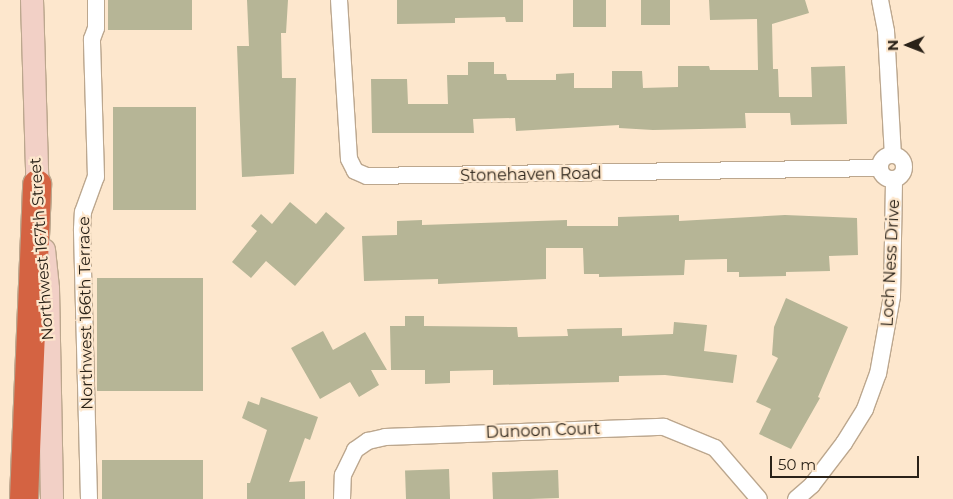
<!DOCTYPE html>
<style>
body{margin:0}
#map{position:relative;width:953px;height:499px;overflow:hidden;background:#fde7cd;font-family:Montserrat,sans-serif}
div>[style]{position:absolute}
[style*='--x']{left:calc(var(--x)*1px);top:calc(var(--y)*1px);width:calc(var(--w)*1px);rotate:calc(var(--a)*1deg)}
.building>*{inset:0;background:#b6b596;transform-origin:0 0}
.roads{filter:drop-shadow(1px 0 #bca78e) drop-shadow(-1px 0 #bca78e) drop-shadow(0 1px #bca78e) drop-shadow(0 -1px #bca78e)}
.street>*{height:16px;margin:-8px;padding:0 8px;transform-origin:8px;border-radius:8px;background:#fff}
.street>.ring{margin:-8px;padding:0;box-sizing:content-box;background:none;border:16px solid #fff;border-radius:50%}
.secondary>*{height:22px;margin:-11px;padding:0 11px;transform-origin:11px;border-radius:11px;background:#f2d0c6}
.highway>*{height:28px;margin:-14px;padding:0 14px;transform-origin:14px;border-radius:14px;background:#d46342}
span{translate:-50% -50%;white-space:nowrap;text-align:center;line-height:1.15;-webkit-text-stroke:4.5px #fde7cd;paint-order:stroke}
.street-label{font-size:16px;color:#2a2218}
.north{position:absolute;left:883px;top:20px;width:50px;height:50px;-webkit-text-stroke:4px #fde7cd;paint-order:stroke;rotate:269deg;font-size:14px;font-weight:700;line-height:20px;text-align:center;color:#2a2218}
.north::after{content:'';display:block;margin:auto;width:18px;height:22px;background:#2a2218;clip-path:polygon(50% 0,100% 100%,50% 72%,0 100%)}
.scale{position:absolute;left:770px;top:456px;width:149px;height:22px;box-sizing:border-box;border:2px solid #2a2218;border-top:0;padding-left:6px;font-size:15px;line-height:18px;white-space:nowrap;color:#2a2218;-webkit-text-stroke:4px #fde7cd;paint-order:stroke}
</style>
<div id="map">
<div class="building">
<div style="left:108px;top:0;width:84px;height:30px"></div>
<div style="clip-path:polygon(247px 0,288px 0,286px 33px,281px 33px,282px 78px,296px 78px,294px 174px,242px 177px,237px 46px,249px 46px)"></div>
<div style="clip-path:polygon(397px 0,523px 0,523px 22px,506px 22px,505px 17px,455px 18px,455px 23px,397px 24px)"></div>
<div style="left:573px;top:0;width:33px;height:27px"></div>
<div style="left:641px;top:0;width:29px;height:25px"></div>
<div style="clip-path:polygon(709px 0,805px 0,809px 13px,772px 24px,773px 69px,778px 69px,779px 97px,812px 97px,811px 67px,845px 66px,847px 124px,791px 125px,790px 113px,745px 113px,746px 128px,653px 130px,619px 128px,619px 125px,516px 131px,515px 118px,473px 119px,474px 133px,372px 133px,371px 79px,407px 79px,408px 104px,448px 104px,447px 75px,468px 75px,468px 62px,494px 62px,494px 74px,506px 74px,507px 80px,556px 80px,556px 74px,574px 73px,574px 88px,612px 88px,612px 71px,642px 71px,643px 88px,678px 87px,678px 66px,709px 66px,710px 70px,758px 70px,757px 19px,710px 20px)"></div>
<div style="left:113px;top:107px;width:83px;height:103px"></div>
<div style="clip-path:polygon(290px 202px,316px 224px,326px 212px,345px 228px,295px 286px,266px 261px,251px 278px,232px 262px,257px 231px,251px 226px,261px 214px,272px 224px)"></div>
<div style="clip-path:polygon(679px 215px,679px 221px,785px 215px,857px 218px,858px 255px,829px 256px,830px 271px,786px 272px,786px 276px,739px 277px,739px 272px,727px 272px,727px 259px,685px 260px,684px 275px,599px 277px,599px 274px,584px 274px,583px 248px,546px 248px,546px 279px,438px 284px,438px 279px,364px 281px,362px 236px,397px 235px,397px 221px,422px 220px,422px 225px,567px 220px,567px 226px,618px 226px,618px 217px)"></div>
<div style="left:97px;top:278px;width:106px;height:113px"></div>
<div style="clip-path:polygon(786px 298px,848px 327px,818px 397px,820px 398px,791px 449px,759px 434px,771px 409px,756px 402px,778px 358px,772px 355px,774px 327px)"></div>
<div style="clip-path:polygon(405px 316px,424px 316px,424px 326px,517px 327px,518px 337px,568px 336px,567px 329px,622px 328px,622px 336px,673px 334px,674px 322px,707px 325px,704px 351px,737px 355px,733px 383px,665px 375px,619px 376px,619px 382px,493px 385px,493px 370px,450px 371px,450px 383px,425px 384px,425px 370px,391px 370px,390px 326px,405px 326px)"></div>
<div style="clip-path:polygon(323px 331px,333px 350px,365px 332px,387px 370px,371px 370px,379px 385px,359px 397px,350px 382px,320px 399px,291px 348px)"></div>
<div style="clip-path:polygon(261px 397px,318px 417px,310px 440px,305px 438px,289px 482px,305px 481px,305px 499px,247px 499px,247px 483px,250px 483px,267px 430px,242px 418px,248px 401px,259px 405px)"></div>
<div style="left:203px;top:460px;width:39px;height:101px;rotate:90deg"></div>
<div style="left:449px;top:469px;width:30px;height:44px;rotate:88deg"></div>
<div style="left:558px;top:470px;width:28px;height:66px;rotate:88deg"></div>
</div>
<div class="roads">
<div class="street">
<div style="--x:339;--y:0;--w:159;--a:86.4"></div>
<div style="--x:349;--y:159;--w:13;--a:63"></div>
<div style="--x:355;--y:171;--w:13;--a:23"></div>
<div style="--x:367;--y:176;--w:513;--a:-0.89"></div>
<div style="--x:880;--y:0;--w:32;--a:79"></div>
<div style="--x:886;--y:31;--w:124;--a:86.8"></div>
<div class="ring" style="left:880px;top:155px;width:8px;height:8px"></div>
<div style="--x:89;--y:499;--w:270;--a:-91.5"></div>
<div style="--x:82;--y:229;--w:17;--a:-87"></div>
<div style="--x:83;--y:212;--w:37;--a:-70"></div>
<div style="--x:96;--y:177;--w:138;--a:-91.7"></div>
<div style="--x:92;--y:39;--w:12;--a:-70"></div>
<div style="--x:96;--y:28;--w:28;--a:-90"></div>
<div style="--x:342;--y:499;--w:24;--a:-88"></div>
<div style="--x:343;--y:475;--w:28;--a:-64"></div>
<div style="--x:355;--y:450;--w:16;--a:-35"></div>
<div style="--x:368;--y:441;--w:17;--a:-13"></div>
<div style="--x:385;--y:437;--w:279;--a:-2.1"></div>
<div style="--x:664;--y:427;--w:55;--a:22.4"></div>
<div style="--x:715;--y:448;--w:67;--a:49.2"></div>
<div style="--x:796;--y:499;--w:21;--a:-41"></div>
<div style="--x:812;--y:485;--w:53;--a:-52.7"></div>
<div style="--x:844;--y:443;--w:40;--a:-58"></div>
<div style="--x:865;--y:409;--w:37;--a:-70"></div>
<div style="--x:878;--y:374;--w:79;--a:-79.8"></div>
<div style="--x:892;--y:296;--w:116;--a:-89"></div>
</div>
<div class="secondary">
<div style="--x:32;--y:0;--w:201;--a:88.3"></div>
<div style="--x:44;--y:250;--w:39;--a:84"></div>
<div style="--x:48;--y:289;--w:210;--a:88.9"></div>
</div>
<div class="highway">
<div style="--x:24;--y:499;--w:315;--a:-87.6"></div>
</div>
</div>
<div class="street-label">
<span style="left:531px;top:175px;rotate:-1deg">Stonehaven Road</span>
<span style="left:42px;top:249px;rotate:-94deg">Northwest 167th Street</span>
<span style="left:891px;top:263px;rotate:-87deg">Loch Ness Drive</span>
<span style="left:86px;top:313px;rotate:-91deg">Northwest 166th Terrace</span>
<span style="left:543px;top:431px;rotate:-2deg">Dunoon Court</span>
</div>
<div class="north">N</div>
<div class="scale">50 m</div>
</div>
